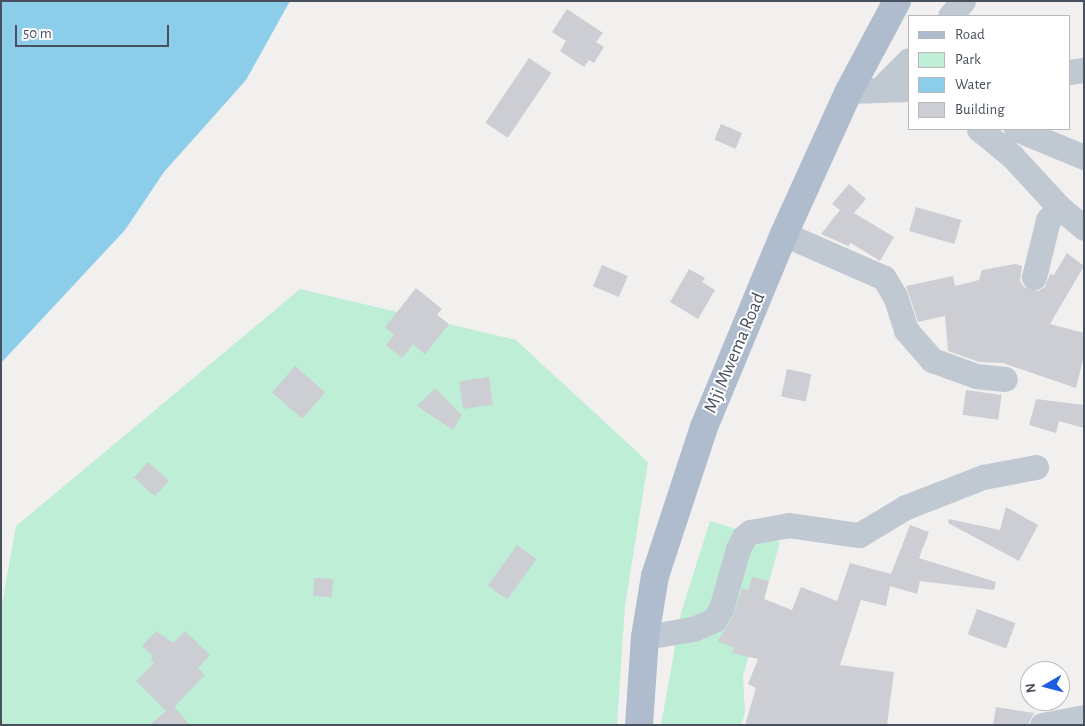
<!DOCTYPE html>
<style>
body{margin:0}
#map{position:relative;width:1085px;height:726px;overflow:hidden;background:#f2efef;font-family:"Alegreya Sans",sans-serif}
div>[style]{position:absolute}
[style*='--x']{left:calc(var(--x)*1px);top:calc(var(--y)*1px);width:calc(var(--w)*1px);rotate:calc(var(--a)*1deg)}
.green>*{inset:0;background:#beeed6}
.water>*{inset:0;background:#8cceea}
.building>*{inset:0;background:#ccced4;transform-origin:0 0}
.minor>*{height:25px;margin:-12.5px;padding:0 12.5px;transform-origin:12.5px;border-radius:12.5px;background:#c0c8d1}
.major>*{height:28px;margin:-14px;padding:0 14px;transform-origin:14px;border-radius:14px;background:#afbccd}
span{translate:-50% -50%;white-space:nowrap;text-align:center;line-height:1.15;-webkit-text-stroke:4px #fff;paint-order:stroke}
.street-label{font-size:19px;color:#47505c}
.frame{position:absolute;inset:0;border:2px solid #47505c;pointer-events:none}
.legend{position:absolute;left:908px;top:15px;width:162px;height:115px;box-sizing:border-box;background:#fff;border:1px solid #b5b9be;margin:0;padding:6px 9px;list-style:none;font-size:15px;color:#47505c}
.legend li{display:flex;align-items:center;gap:10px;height:25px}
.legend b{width:25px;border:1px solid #b5b9be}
.north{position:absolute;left:1020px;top:661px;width:50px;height:50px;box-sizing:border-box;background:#fff;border:1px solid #b5b9be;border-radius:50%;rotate:262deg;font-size:14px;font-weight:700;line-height:20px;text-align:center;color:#47505c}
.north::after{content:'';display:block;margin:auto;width:18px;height:22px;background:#1c5edf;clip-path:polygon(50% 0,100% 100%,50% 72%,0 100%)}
.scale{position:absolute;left:15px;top:25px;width:154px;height:22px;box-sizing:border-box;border:2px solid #47505c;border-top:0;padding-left:6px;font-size:15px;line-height:18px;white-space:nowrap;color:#47505c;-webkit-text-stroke:4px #fff;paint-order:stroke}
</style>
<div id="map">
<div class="green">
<div style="clip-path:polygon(300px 289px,516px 340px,648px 462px,625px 606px,617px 725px,1px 725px,1px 610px,16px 526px)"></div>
<div style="clip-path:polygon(710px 521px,780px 542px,743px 676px,745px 713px,741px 725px,661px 725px,681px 613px)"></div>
</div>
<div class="water">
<div style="clip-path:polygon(1px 1px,290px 1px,246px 80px,164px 172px,125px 230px,1px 363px)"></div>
</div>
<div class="building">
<div style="clip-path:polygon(567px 9px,603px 33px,596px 42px,604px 47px,594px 63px,589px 60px,584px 67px,560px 51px,566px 41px,552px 32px)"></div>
<div style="left:529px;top:58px;width:27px;height:78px;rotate:34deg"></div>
<div style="left:721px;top:124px;width:23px;height:17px;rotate:23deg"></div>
<div style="clip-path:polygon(849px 184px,866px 199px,854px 213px,894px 237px,880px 261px,851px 243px,848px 246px,821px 234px,840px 210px,832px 204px)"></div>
<div style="left:916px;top:207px;width:47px;height:25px;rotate:16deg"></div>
<div style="clip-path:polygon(1067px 253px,1084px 266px,1050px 324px,1084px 333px,1084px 355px,1076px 388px,1003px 363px,979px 362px,948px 351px,945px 316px,918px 322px,906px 286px,953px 276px,955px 286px,979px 280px,982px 270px,1015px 264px,1022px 266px,1020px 281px,1024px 287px,1038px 291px,1045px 287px,1050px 274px,1054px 275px)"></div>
<div style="left:602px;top:265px;width:28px;height:23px;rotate:23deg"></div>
<div style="clip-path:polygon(689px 269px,705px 278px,702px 282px,715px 290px,698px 319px,670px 302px)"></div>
<div style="clip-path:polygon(416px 288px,442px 309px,437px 315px,449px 324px,425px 354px,413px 344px,402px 358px,386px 345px,394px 335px,385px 327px)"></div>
<div style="left:295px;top:366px;width:40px;height:35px;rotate:41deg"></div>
<div style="left:787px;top:369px;width:25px;height:28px;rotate:12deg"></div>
<div style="left:489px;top:377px;width:28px;height:30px;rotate:82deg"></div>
<div style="clip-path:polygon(435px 388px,462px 415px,453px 430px,417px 406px)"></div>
<div style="left:966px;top:390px;width:36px;height:25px;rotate:8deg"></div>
<div style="clip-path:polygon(1036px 399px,1084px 405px,1084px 428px,1059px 421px,1056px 433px,1029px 425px)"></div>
<div style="left:148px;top:462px;width:28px;height:21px;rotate:42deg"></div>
<div style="clip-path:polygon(1006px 507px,1038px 525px,1019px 561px,948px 523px,949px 519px,1000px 530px)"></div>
<div style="clip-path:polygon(910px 525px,929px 532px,919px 558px,996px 582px,994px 590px,920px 581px,917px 594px,890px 586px,886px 606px,861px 600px,840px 665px,894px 672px,887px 725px,745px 725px,756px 688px,748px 684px,758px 659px,732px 653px,734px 648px,718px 641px,733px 616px,742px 588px,748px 591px,752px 577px,769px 581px,764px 599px,792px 610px,801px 587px,837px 601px,850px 563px,891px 574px)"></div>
<div style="left:517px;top:545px;width:24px;height:50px;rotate:36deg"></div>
<div style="left:314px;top:578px;width:19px;height:18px;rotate:3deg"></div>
<div style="left:977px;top:609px;width:41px;height:27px;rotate:20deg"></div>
<div style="clip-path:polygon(156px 631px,173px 643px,185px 631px,210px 655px,198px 668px,205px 675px,174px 707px,190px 725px,150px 725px,166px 711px,136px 681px,154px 663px,150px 659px,153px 656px,142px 646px)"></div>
<div style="clip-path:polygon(996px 707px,1034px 713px,1028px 725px,993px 725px)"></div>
</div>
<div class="minor">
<div style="--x:950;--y:16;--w:20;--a:-49"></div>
<div style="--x:1069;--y:72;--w:15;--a:-8"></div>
<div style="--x:879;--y:90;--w:42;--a:-45"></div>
<div style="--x:849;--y:91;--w:60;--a:-1.9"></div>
<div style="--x:979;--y:129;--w:43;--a:39.3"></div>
<div style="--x:1012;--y:156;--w:69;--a:47.3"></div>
<div style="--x:1059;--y:207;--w:33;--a:40"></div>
<div style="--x:1016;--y:129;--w:74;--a:22.4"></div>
<div style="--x:784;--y:234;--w:109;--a:23.7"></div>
<div style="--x:884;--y:278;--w:21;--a:59"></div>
<div style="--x:895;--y:296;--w:36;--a:72"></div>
<div style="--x:906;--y:330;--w:40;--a:49"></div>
<div style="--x:932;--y:360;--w:47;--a:20"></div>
<div style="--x:976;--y:376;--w:29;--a:6"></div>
<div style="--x:1034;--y:277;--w:59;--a:-76.2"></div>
<div style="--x:1048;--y:220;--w:17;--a:-50"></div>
<div style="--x:645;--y:637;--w:49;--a:-9.5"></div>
<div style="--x:693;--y:629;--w:23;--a:-23"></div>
<div style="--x:714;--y:620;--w:13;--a:-58"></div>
<div style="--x:721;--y:609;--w:62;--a:-74.2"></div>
<div style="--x:738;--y:549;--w:13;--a:-63"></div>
<div style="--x:744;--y:537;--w:8;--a:-40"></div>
<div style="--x:750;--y:532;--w:39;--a:-10"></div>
<div style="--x:788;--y:525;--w:72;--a:8"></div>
<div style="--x:859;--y:535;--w:55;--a:-30.8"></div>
<div style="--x:906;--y:507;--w:83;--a:-21.3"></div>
<div style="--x:983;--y:477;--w:54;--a:-10.7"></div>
<div style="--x:1042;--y:725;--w:43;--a:-10.8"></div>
</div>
<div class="major">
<div style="--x:639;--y:725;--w:88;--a:-86.1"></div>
<div style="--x:645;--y:637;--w:62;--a:-80.7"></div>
<div style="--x:655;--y:576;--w:157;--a:-71.8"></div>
<div style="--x:704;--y:427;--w:209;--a:-67.5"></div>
<div style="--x:784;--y:234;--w:157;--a:-65.6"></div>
<div style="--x:849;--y:91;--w:102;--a:-61.9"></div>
</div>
<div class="street-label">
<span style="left:735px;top:353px;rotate:-67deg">Mji Mwema Road</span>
</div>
<div class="frame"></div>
<ul class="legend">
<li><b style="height:6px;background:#afbccd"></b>Road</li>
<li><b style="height:14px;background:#beeed6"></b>Park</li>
<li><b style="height:14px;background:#8cceea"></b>Water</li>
<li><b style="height:14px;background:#ccced4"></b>Building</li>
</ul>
<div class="north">N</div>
<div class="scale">50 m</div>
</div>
